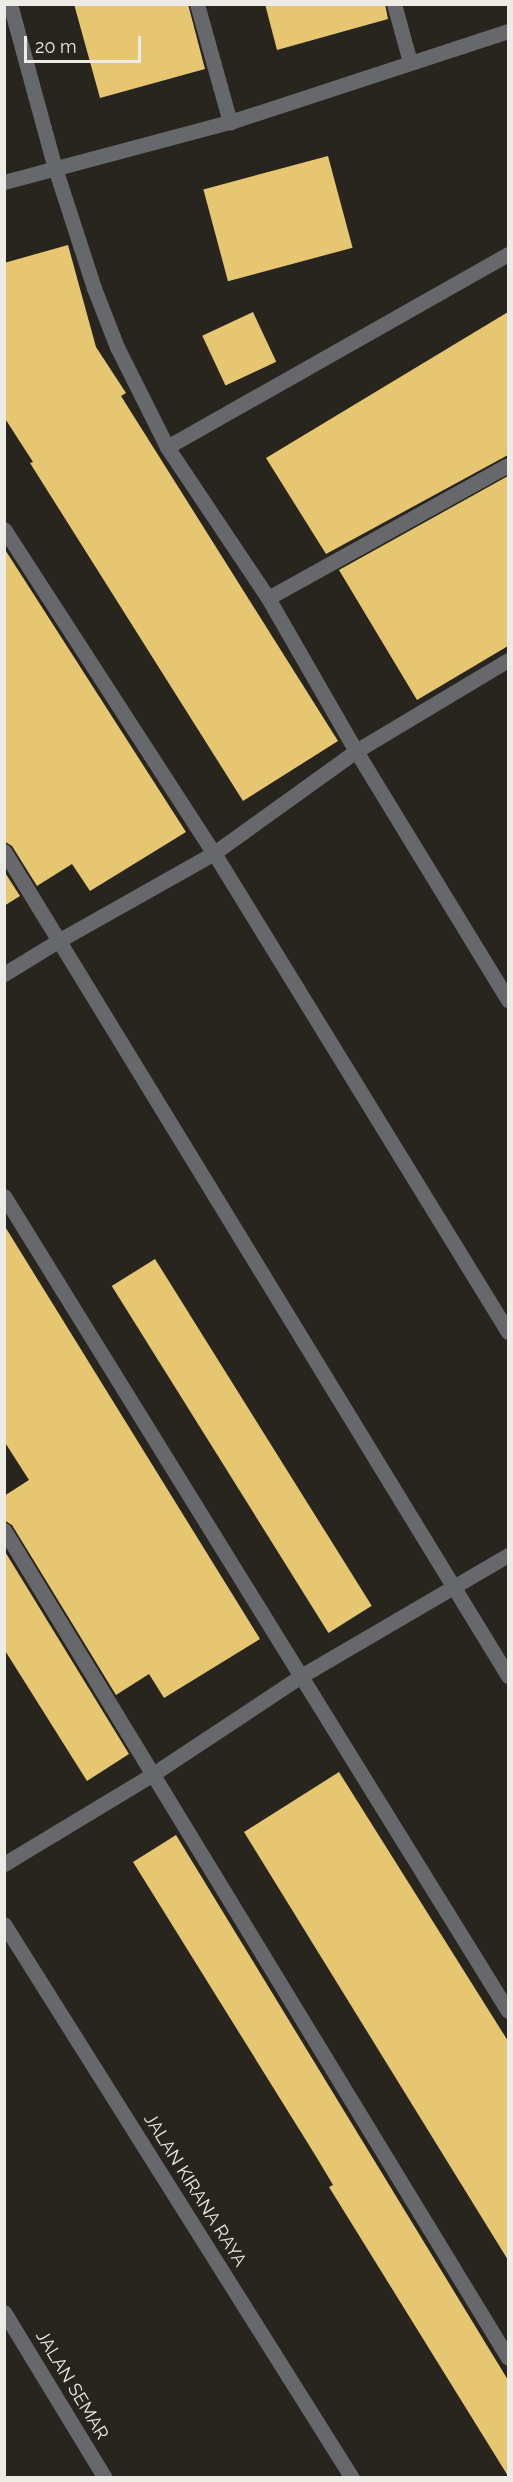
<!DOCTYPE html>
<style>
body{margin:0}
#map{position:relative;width:513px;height:2482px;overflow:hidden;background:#27251d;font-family:Raleway,sans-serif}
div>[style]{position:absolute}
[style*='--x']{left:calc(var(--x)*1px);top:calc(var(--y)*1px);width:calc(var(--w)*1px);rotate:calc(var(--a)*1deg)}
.building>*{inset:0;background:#e6c671;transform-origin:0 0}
.minor>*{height:15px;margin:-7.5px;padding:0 7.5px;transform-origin:7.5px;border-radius:7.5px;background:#66686c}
.tertiary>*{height:15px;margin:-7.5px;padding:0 7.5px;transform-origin:7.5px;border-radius:7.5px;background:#66686c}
span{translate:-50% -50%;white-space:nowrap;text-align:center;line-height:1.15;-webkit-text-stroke:6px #27251d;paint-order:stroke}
.street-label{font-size:18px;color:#edebe6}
.frame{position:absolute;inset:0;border:6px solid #edebe6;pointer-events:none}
.scale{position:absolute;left:24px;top:36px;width:117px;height:27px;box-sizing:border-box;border:3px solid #edebe6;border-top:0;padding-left:8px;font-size:18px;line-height:21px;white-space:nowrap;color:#edebe6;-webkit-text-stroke:4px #27251d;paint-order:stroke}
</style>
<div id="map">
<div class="building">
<div style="clip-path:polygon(74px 4px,188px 4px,205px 69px,100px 98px)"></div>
<div style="clip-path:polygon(265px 4px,385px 4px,388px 19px,277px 50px)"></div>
<div style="left:328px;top:156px;width:95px;height:129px;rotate:75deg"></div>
<div style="clip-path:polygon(68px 245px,96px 347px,126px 393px,121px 396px,338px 741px,243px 801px,30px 463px,33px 462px,4px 417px,4px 263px)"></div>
<div style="left:253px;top:312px;width:55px;height:56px;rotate:65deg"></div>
<div style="clip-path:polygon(508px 312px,508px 455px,326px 554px,266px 458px)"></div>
<div style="clip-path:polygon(508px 476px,508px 646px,417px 700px,339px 570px)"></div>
<div style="clip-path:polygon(4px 548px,186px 832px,90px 891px,72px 864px,37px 886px,12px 846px,4px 841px)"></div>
<div style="clip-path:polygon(4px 871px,20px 896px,4px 906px)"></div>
<div style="clip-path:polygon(4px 1225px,260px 1639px,164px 1698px,149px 1674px,116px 1695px,12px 1525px,4px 1520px,4px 1496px,29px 1480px,4px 1441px)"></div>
<div style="left:155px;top:1259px;width:409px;height:51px;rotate:58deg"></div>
<div style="clip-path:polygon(4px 1550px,129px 1754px,87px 1781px,4px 1649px)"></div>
<div style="clip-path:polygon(339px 1772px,508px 2041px,508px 2260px,244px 1832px)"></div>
<div style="clip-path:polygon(176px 1835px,508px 2380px,508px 2476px,329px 2187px,333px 2185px,317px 2158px,133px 1862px)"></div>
</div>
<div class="minor">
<div style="--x:10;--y:4;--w:170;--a:74.7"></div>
<div style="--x:55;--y:168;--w:126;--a:72"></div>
<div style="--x:94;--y:288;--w:63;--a:68.7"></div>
<div style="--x:117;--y:347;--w:112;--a:63.4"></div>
<div style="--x:167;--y:447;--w:182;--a:56.2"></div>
<div style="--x:268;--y:598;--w:177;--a:60.1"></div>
<div style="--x:356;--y:751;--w:292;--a:58.6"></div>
<div style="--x:197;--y:4;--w:123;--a:74.4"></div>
<div style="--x:394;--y:4;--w:60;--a:74.6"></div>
<div style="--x:4;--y:182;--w:234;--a:-14.9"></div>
<div style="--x:230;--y:122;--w:293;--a:-18.1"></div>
<div style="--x:167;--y:447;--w:392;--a:-29.5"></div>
<div style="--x:4;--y:529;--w:386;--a:57.1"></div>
<div style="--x:214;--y:853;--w:562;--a:58.46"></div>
<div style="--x:268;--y:598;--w:274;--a:-29"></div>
<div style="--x:4;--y:851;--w:967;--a:58.58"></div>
<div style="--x:4;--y:974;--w:63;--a:-31.4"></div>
<div style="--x:58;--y:941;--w:179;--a:-29.4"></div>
<div style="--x:214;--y:853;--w:175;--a:-35.7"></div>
<div style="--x:356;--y:751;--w:177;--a:-30.9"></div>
<div style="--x:4;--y:1196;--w:958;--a:58.27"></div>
<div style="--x:4;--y:1530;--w:969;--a:58.67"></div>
<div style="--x:4;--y:1864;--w:174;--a:-31.1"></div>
<div style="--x:153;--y:1774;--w:178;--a:-33.5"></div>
<div style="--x:301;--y:1676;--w:240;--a:-30.3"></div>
<div style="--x:4;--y:2312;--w:194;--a:58.7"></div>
</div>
<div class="tertiary">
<div style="--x:4;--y:1924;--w:654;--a:57.86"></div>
</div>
<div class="street-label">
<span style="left:195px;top:2190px;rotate:58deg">JALAN KIRANA RAYA</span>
<span style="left:72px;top:2385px;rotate:59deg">JALAN SEMAR</span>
</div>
<div class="frame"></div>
<div class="scale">20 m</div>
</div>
